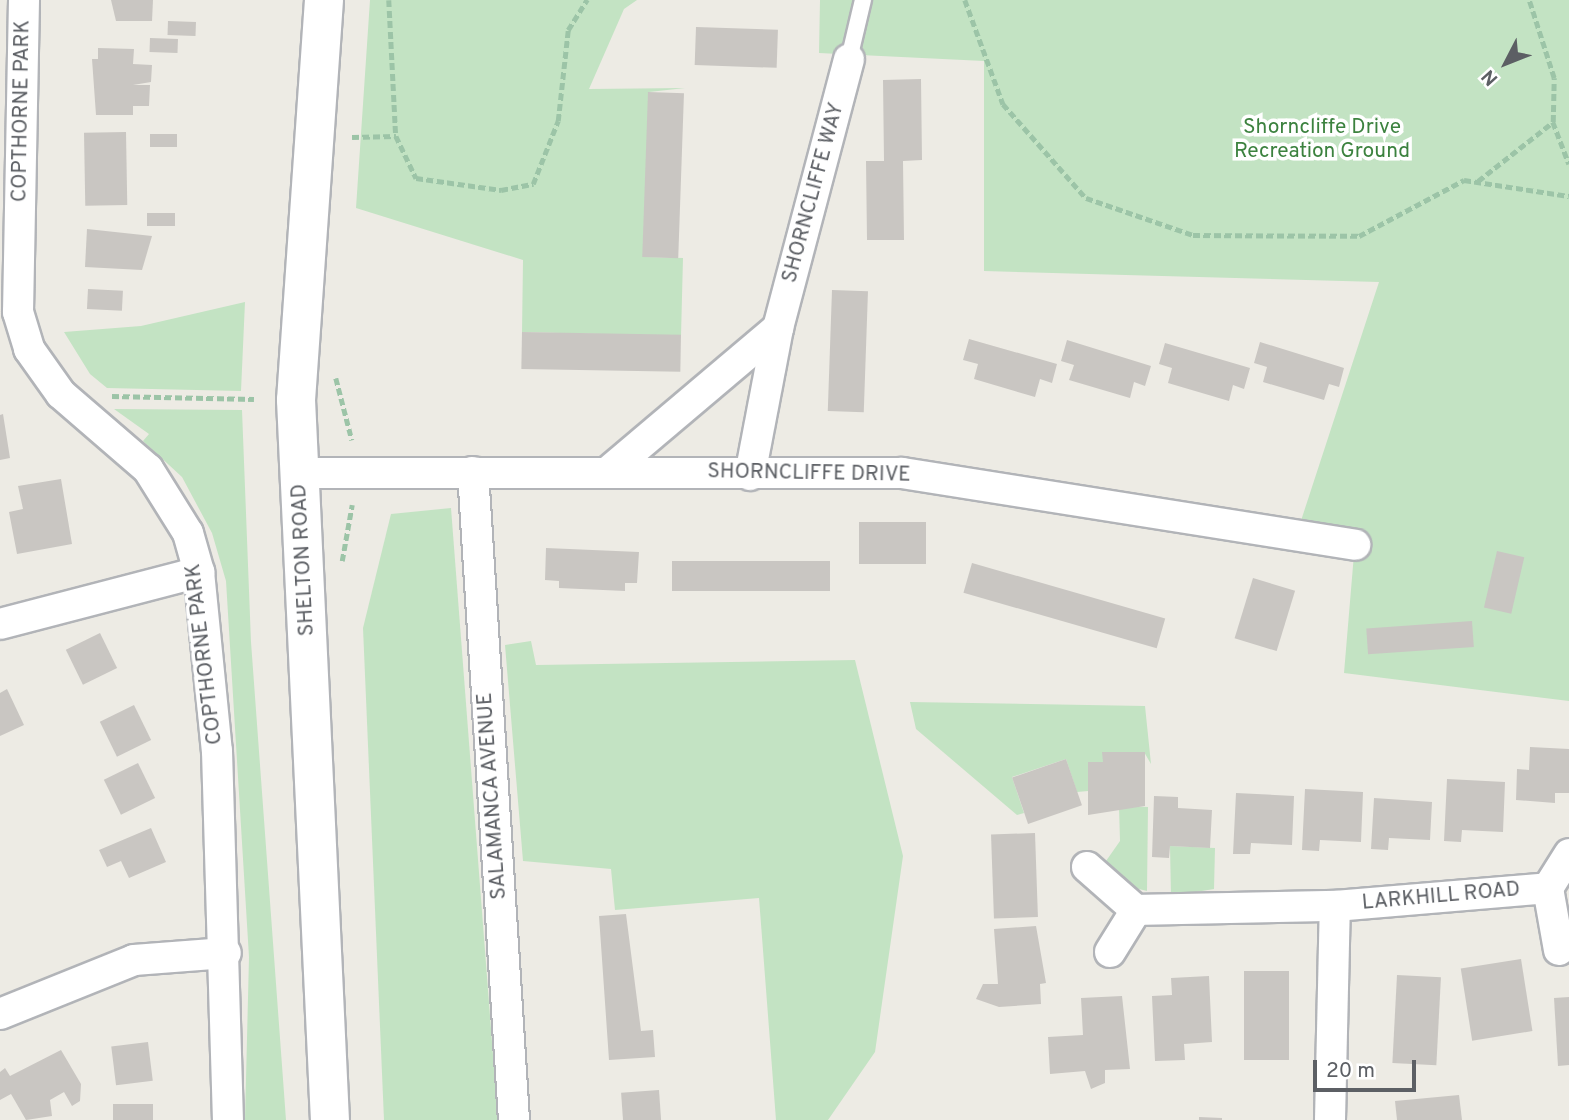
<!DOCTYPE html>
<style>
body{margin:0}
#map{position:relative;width:1569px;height:1120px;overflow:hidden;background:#edebe4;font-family:Overpass,sans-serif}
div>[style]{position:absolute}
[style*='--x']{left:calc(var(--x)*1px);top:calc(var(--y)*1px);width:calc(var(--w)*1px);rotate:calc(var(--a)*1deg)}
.green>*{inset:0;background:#c3e3c3}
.building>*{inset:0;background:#c9c6c2;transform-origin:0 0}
.path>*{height:4.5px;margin-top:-2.25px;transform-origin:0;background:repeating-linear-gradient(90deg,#9cc4a7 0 7px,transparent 0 10.5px)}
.roads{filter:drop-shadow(2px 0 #b2b4b8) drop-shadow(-2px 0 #b2b4b8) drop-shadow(0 2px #b2b4b8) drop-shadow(0 -2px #b2b4b8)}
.lane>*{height:16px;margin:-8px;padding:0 8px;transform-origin:8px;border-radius:8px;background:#fff}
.street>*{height:30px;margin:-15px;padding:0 15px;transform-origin:15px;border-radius:15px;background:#fff}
.secondary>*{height:38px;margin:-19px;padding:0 19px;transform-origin:19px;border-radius:19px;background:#fff}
span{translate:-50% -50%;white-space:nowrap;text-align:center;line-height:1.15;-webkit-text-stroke:7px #fff;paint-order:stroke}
.street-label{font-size:21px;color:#5c5f64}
.park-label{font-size:21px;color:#3c823f}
.north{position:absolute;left:1471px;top:28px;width:70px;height:70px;-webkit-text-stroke:5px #fff;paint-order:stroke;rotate:228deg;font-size:19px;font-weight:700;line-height:28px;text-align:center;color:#5c5f64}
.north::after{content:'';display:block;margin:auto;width:24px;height:32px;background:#5c5f64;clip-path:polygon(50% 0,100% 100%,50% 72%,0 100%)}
.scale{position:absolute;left:1313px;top:1060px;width:103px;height:32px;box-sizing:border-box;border:4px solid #5c5f64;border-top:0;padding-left:9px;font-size:21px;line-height:24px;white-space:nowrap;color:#5c5f64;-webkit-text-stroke:5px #fff;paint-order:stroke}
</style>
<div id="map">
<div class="green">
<div style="clip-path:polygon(370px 0,637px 0,624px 9px,589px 89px,685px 88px,649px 92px,646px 257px,683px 258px,681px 336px,522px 332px,523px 260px,356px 208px)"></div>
<div style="clip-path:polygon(820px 0,1569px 0,1569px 701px,1344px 673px,1354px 554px,1295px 539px,1379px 282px,984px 271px,984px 61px,819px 53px)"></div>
<div style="clip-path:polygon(245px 302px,241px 391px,107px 388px,90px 374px,64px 332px,141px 326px)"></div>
<div style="clip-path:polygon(114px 409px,242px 410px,251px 642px,286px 1120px,245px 1120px,249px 957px,226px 581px,212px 533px,182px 477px,143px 441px,149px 434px)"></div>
<div style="clip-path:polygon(451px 508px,498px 1120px,384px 1120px,363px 628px,391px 514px)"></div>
<div style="clip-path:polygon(531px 641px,536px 665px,855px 660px,903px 856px,875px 1052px,828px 1120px,776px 1120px,759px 898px,615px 910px,611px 869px,523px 861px,505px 645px)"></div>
<div style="clip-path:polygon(910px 702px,1145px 706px,1151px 764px,1144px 752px,1103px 752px,1103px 762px,1088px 763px,1088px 791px,1077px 792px,1066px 759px,1012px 777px,1024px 813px,1017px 815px,916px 729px)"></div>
<div style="clip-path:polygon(1119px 806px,1148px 807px,1147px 891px,1127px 886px,1106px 861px,1120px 841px)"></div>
<div style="clip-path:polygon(1170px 846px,1215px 848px,1214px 889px,1171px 896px)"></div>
</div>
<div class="building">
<div style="clip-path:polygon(111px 0,153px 0,152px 21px,116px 21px)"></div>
<div style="left:168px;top:21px;width:28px;height:14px;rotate:2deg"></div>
<div style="left:696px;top:27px;width:82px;height:38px;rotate:2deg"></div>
<div style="left:150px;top:38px;width:28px;height:14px;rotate:2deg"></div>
<div style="clip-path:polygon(98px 48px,134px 49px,133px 64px,152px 65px,151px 82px,133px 85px,150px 85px,149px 106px,133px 106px,133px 115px,96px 115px,92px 59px,98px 59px)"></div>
<div style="clip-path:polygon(921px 79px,922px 160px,903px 161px,904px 240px,867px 240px,866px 161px,884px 161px,883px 80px)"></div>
<div style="left:648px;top:92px;width:36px;height:165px;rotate:2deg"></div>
<div style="left:126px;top:132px;width:73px;height:42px;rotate:89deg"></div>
<div style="left:150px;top:134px;width:27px;height:13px"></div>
<div style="left:147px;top:213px;width:28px;height:13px"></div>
<div style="clip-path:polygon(87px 229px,152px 236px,142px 270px,85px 267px)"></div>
<div style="left:88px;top:289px;width:35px;height:20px;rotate:3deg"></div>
<div style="left:832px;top:290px;width:36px;height:121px;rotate:2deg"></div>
<div style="left:522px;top:332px;width:159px;height:37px;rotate:1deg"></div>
<div style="clip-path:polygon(969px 339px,1057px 364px,1052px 383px,1040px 379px,1035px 397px,974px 379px,978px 364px,963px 360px)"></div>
<div style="clip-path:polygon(1067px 340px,1151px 366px,1145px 386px,1134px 382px,1130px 398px,1069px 380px,1074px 365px,1061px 361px)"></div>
<div style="clip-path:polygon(1260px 342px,1344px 368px,1339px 387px,1329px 384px,1324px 400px,1263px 382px,1267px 367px,1254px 363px)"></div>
<div style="clip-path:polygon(1165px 343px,1250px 368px,1244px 389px,1233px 385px,1229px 401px,1168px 383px,1172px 368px,1159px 364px)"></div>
<div style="clip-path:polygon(3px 414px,10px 458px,0 460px,0 415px)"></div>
<div style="clip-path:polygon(61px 479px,72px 544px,17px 554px,9px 512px,23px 509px,18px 486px)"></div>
<div style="left:859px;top:522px;width:67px;height:42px"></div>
<div style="clip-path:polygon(546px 548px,639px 552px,637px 583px,625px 583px,625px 591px,559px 588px,559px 581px,545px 580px)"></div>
<div style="left:1497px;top:551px;width:28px;height:58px;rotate:13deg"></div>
<div style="left:672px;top:561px;width:158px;height:30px"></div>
<div style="left:972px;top:563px;width:201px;height:31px;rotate:16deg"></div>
<div style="left:1253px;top:578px;width:44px;height:63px;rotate:17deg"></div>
<div style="left:1472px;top:621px;width:26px;height:106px;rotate:86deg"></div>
<div style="left:100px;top:633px;width:39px;height:38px;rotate:64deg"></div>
<div style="clip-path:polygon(7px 689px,24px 725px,0 736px,0 693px)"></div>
<div style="left:134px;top:705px;width:39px;height:38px;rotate:64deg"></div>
<div style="clip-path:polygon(1530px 747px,1569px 749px,1569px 793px,1555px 793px,1555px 803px,1516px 800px,1517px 769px,1529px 770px)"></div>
<div style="clip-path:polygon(1102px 752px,1145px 752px,1145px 806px,1088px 815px,1088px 762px,1103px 762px)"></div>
<div style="left:1066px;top:759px;width:49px;height:57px;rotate:71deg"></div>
<div style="left:138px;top:763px;width:39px;height:38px;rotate:64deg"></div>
<div style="clip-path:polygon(1447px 779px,1505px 782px,1503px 832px,1462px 830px,1461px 842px,1444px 841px)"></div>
<div style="clip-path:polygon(1305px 789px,1363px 792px,1361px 842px,1320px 840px,1319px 851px,1302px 850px)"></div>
<div style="clip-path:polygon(1236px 793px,1294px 796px,1292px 845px,1251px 843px,1250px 854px,1233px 854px)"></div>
<div style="clip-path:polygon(1154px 796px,1178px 797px,1178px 808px,1212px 810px,1210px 848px,1170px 846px,1169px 858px,1152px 857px)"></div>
<div style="clip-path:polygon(1374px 798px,1432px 802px,1430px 840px,1389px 838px,1388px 850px,1371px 849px)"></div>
<div style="clip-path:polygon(151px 828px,166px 862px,129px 878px,121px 861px,107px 867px,99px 850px)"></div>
<div style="left:1035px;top:833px;width:84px;height:44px;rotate:88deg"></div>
<div style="clip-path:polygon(626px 914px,641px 1031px,653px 1030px,655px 1057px,609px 1060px,599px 916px)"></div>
<div style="clip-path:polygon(1036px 926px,1046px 983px,1040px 984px,1041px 1004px,999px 1007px,976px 999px,983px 984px,998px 984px,994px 929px)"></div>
<div style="left:1521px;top:959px;width:73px;height:61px;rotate:81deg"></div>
<div style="left:1244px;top:971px;width:45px;height:89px"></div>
<div style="left:1397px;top:975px;width:44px;height:88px;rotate:3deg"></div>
<div style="clip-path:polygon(1209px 976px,1212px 1042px,1184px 1044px,1185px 1060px,1155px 1061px,1152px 996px,1172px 995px,1171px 978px)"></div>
<div style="clip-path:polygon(1122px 996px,1130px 1069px,1105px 1070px,1105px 1083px,1091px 1089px,1085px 1071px,1050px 1074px,1048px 1037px,1083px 1035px,1081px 998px)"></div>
<div style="clip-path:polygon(1569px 997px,1569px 1065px,1558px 1066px,1554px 998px)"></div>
<div style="left:148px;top:1042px;width:39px;height:37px;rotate:83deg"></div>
<div style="clip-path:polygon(61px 1050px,81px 1084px,80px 1101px,72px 1106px,64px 1092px,50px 1100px,52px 1116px,26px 1120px,11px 1094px,0 1100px,0 1072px,5px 1068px,10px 1076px)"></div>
<div style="left:659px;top:1090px;width:30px;height:38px;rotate:86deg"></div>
<div style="clip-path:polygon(1459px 1095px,1462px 1120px,1397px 1120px,1395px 1101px)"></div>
<div style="left:153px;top:1104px;width:16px;height:40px;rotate:90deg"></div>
<div style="clip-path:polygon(1199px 1117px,1222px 1118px,1222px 1120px,1199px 1120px)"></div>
</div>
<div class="path">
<div style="--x:389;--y:0;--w:136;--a:87.1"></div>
<div style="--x:396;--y:136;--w:47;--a:64.5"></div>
<div style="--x:416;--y:178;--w:86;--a:8"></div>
<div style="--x:501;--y:190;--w:33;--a:-11"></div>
<div style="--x:533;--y:184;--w:68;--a:-68.4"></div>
<div style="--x:558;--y:121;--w:92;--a:-83.7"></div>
<div style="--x:568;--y:30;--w:36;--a:-58"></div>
<div style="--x:965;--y:0;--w:111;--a:69.9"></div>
<div style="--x:1003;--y:104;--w:125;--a:48.6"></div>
<div style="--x:1086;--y:198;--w:113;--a:19.1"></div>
<div style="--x:1193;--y:235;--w:166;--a:0.3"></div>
<div style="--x:1359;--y:236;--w:119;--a:-28.1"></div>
<div style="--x:1464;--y:180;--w:106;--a:8.7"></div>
<div style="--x:1553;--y:122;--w:45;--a:69.1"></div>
<div style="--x:352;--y:137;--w:44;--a:-1.3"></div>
<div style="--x:1478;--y:181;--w:95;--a:-38.2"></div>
<div style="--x:1553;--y:122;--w:44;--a:-88.7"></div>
<div style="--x:1554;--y:78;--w:82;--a:-107.8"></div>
<div style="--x:336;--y:378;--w:64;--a:75.5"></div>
<div style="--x:112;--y:396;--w:142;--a:1.2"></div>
<div style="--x:342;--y:561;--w:57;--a:-79.9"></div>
</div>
<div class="roads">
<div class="lane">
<div style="--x:849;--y:59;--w:61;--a:-76.7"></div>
</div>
<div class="street">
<div style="--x:24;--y:0;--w:312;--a:91.1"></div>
<div style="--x:18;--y:312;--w:39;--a:73"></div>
<div style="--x:29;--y:349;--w:55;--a:54.6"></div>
<div style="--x:61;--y:394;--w:115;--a:40.8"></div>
<div style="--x:148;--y:469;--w:75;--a:58"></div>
<div style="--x:188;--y:533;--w:41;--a:74.2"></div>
<div style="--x:199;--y:572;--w:180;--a:84.3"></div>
<div style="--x:217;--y:751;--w:369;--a:88.3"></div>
<div style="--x:610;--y:470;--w:220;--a:-40.2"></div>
<div style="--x:473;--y:472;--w:649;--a:86.38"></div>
<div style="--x:300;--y:473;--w:602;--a:0"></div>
<div style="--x:902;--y:473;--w:459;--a:9"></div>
<div style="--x:750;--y:475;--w:150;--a:-79.2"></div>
<div style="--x:778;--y:328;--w:278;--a:-75.2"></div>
<div style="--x:0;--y:624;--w:206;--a:-14.6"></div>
<div style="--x:1087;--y:867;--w:65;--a:41.3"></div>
<div style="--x:1559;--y:950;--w:63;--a:-100.1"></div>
<div style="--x:1548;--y:888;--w:40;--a:-58"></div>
<div style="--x:1110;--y:952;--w:49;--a:-58.2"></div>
<div style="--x:1136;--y:910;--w:199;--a:-1.2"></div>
<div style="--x:0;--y:1014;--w:144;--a:-21.9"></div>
<div style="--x:134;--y:960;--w:92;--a:-4.4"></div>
<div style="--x:1330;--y:1120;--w:214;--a:-88.7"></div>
<div style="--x:1335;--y:906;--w:214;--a:-4.8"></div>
</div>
<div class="secondary">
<div style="--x:324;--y:0;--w:401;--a:94"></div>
<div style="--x:296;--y:400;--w:721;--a:87.3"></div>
</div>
</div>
<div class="street-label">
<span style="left:22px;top:111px;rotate:-89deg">COPTHORNE PARK</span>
<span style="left:814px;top:193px;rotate:-75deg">SHORNCLIFFE WAY</span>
<span style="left:809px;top:474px;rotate:1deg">SHORNCLIFFE DRIVE</span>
<span style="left:304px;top:560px;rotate:-93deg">SHELTON ROAD</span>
<span style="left:205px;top:654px;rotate:-97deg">COPTHORNE PARK</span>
<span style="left:493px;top:796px;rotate:-94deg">SALAMANCA AVENUE</span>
<span style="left:1441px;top:897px;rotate:-5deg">LARKHILL ROAD</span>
</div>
<div class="park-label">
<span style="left:1322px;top:140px">Shorncliffe Drive<br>Recreation Ground</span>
</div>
<div class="north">N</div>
<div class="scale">20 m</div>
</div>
